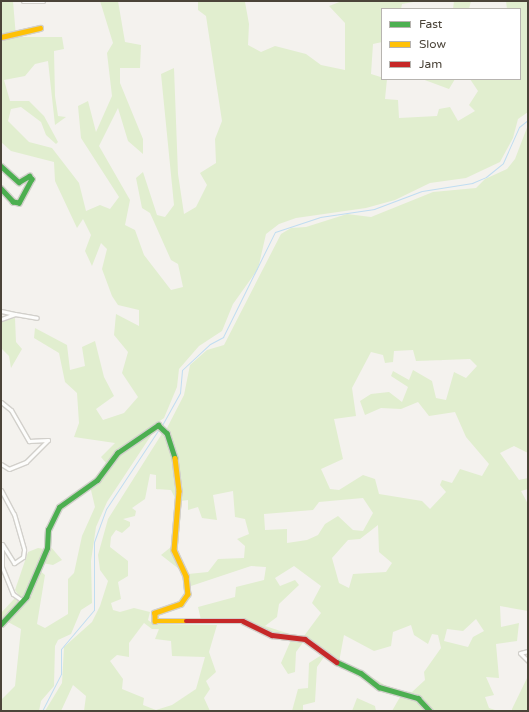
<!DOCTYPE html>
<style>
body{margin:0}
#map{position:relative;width:529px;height:712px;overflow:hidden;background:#f4f2ee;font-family:"Varela Round",sans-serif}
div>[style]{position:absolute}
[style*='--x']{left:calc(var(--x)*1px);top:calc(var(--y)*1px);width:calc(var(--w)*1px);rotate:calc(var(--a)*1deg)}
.green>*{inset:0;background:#e1eecf}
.stream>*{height:1px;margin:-0.5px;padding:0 0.5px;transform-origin:0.5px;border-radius:0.5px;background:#c0ddf1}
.roads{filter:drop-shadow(1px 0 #d2d0cb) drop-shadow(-1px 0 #d2d0cb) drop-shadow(0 1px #d2d0cb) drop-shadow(0 -1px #d2d0cb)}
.street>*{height:3px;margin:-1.5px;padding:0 1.5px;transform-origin:1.5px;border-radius:1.5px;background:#fdfdfc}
.fast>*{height:4.5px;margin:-2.25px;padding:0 2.25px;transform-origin:2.25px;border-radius:2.25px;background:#4caf50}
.slow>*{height:4.5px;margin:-2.25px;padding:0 2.25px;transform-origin:2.25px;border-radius:2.25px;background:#ffc107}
.jam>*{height:4.5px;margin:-2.25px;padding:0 2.25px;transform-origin:2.25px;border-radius:2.25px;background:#c62828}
span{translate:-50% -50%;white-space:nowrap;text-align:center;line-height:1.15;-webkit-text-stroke:4px #fff;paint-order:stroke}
.frame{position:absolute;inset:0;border:2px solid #4b4439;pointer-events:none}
.legend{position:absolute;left:381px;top:8px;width:140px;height:72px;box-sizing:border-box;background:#fff;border:1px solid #b7b4b0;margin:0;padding:5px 7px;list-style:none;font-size:12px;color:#4b4439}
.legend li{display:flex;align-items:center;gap:8px;height:20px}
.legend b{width:20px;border:1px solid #b7b4b0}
</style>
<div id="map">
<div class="green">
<div style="clip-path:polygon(1px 1px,13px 1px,16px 37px,62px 37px,64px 49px,54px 51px,55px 96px,58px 116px,66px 117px,55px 125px,48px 61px,35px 64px,25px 76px,4px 80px,10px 101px,29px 101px,44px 116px,58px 142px,56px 144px,46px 135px,41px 122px,21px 107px,11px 109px,8px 121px,29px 142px,52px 148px,79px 183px,86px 211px,100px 205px,110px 209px,119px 197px,81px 138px,78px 106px,88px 101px,96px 132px,112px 96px,107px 53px,113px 43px,100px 1px,118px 1px,125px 42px,141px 45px,140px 68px,120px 68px,120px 83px,143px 139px,143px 154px,128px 141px,118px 108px,99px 146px,130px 200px,125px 225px,135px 230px,144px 255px,171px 290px,183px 287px,178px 264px,171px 260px,150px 213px,142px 208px,136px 178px,143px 172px,157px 215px,165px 217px,174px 205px,161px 74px,174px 68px,178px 174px,184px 214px,196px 207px,207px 185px,200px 173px,216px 163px,215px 139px,222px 121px,206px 16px,198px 10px,198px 1px,245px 2px,249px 24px,248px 45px,261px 52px,275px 46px,306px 54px,321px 65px,345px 70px,345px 23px,329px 6px,342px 1px,419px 1px,402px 4px,401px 9px,382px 9px,382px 42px,373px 44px,371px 74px,387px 79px,385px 99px,398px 100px,399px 118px,437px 116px,439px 109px,450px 107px,458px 121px,475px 111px,469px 105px,478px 91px,470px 79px,520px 79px,520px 9px,507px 9px,506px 1px,528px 1px,528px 112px,518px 119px,513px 138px,500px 162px,466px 178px,430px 183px,395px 200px,366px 208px,296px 218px,279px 224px,266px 234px,258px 269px,233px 304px,222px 331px,199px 346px,179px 369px,177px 387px,164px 418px,120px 449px,106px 463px,101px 457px,115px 443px,74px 437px,79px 423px,77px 393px,65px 382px,59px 353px,34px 338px,35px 328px,67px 345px,70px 370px,85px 366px,82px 347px,95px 341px,104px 377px,114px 396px,96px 409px,103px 420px,124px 413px,138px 397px,122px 373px,128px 352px,114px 335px,116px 314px,139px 326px,139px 310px,118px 305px,112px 296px,102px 269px,107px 249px,101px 243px,92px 266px,85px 251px,91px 235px,83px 219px,77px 228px,55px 181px,54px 162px,11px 151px,1px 142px)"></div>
<div style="clip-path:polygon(454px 1px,471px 1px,469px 9px,453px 9px)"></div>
<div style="clip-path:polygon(422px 79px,455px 79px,449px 89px)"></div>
<div style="clip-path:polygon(evenodd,528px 125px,528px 453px,514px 446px,500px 453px,519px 480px,528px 478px,528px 489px,521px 491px,528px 504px,528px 611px,500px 606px,501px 627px,519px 623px,517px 641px,496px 644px,499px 678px,486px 677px,494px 695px,485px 697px,489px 708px,498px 711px,432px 711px,418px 697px,399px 693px,380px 686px,360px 670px,393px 690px,412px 692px,425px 680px,424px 672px,441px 648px,438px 635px,432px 634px,428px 644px,414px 635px,411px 625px,393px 632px,391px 646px,374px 651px,344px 635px,339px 662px,304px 636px,321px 613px,312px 603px,321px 586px,294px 566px,275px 578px,280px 586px,295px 580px,299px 585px,279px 604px,277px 617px,265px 626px,296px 636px,275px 635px,245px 622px,201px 620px,198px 607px,235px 597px,236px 587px,264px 580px,266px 567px,251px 566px,191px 586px,188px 574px,208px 572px,218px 559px,244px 558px,245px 546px,237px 539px,249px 534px,245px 519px,235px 517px,233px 491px,213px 495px,217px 520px,202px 518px,198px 507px,188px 510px,188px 500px,181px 501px,175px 446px,167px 428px,184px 395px,190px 365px,207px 350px,224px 345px,281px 234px,291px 228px,306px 227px,347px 214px,371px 217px,433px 192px,476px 188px,485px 179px,507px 169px,515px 159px,528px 125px,413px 350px,416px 361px,470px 359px,477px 366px,466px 378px,454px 372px,446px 400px,436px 398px,432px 381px,413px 370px,409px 380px,393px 371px,391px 376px,408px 387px,402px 402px,389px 392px,371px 394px,360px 401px,365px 415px,381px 408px,401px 409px,418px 402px,429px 416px,455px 412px,466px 437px,489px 464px,482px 476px,460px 469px,452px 483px,442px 480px,440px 485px,446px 492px,430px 509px,422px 501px,379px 494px,375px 479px,363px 475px,339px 490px,330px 489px,321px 469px,343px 459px,334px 419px,356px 416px,352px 388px,371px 352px,383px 355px,385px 363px,393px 362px,394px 351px,413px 350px,528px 125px,363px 498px,373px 513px,363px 531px,353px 530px,338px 516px,325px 524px,318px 535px,307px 540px,287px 543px,287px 529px,265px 530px,264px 514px,313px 510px,319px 502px,363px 498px,528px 125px,378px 525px,379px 552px,392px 563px,386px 572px,353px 574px,349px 588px,339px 583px,332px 558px,348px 540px,360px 539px,378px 525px,528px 125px,476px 619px,484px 631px,473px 637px,468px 647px,444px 641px,447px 629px,463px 631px,476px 619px)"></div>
<div style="clip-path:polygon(15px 318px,16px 342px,22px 349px,11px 368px,9px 356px,1px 348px,1px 320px)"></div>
<div style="clip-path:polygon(156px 428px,107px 502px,96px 527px,91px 561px,92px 603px,81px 610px,71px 634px,58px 640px,55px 646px,54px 686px,41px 701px,39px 711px,1px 711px,1px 700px,15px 686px,21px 629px,8px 622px,3px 626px,4px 622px,25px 602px,39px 570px,45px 575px,37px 624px,45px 628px,68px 614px,68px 579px,74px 573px,82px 536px,95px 507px,90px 486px,99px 481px,119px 454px)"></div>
<div style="clip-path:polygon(evenodd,163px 432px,170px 442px,174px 463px,177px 502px,171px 490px,156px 489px,156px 475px,150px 474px,145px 499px,132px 508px,136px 511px,135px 516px,123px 519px,130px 522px,130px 526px,122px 533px,116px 530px,111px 537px,110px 547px,128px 561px,128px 576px,118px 582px,121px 599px,111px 603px,113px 610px,120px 612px,134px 608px,150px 612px,148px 620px,153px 624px,217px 625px,209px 652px,216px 672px,206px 681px,210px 689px,204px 698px,210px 711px,84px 711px,86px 696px,73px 685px,61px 711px,45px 711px,62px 683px,64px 647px,92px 622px,100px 606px,108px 581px,100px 570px,98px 555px,108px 519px,163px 432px,144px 623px,152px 629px,159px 629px,155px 639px,171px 641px,172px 656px,205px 657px,196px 689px,172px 705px,156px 710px,143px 705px,144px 698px,122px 689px,123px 679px,110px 661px,117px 655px,129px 657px,129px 643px,144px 623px)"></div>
<div style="clip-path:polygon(50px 546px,62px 560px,53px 565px,42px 563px)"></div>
<div style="clip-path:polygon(171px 547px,172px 553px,179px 569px,161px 555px)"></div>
<div style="clip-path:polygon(38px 548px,44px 549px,22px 600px,15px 590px,28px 552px)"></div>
<div style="clip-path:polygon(15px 598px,21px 602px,1px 621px,1px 613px)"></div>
<div style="clip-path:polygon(295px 639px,304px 641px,296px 652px,295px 672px,288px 674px,281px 663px,291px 640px)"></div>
<div style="clip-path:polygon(320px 656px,324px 657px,317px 667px,315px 702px,303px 705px,303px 711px,292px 711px,298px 689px,308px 688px,309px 663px)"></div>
<div style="clip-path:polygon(528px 676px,528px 711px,512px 711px,512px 709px)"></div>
<div style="clip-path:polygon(405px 696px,417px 699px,428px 711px,392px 711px,400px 697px)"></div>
<div style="clip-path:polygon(357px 698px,375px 706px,376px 711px,352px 711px)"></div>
</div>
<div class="stream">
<div style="--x:161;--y:427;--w:39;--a:-61"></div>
<div style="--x:180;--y:393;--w:23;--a:-85"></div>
<div style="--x:182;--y:370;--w:38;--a:-43"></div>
<div style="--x:210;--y:344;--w:15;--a:-28"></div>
<div style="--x:223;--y:337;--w:117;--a:-63.7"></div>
<div style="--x:275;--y:232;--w:47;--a:-18.4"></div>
<div style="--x:320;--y:217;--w:55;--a:-8.4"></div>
<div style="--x:374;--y:209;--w:51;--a:-20.6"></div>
<div style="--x:422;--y:191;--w:51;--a:-9.1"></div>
<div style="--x:472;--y:183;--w:15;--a:-23"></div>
<div style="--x:486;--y:177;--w:22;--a:-39"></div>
<div style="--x:503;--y:163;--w:39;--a:-66"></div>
<div style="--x:519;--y:127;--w:11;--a:-38"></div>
<div style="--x:42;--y:711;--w:42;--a:-62.8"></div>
<div style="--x:61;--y:674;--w:25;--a:-90"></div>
<div style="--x:61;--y:649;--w:51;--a:-49.8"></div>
<div style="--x:94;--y:610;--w:68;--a:-90"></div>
<div style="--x:94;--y:542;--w:35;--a:-70"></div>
<div style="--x:106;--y:509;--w:96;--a:-56.5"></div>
</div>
<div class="roads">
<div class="street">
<div style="--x:23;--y:1;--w:20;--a:0"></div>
<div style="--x:1;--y:311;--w:14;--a:12"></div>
<div style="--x:15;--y:314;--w:15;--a:160"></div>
<div style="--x:15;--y:314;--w:22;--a:10"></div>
<div style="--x:1;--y:402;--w:13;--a:39"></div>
<div style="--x:11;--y:410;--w:36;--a:60"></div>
<div style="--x:29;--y:441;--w:19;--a:-3"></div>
<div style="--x:48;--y:440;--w:31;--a:135"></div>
<div style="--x:26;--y:462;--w:18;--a:158"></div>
<div style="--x:9;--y:469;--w:9;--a:-148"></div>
<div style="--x:1;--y:490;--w:27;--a:62"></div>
<div style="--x:14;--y:514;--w:37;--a:74"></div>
<div style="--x:24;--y:550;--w:7;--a:98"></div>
<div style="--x:23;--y:557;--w:11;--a:146"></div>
<div style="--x:14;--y:563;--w:22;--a:-122"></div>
<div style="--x:2;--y:544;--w:23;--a:90"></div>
<div style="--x:2;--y:567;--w:29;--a:68"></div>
<div style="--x:13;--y:594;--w:12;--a:35"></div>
<div style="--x:528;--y:651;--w:8;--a:166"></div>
<div style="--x:520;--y:653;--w:11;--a:45"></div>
</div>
<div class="fast">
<div style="--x:1;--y:166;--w:24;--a:42"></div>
<div style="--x:19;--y:182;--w:12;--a:-31"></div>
<div style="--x:29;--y:176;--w:4;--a:45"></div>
<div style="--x:32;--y:179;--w:27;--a:118"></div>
<div style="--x:19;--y:203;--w:6;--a:-171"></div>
<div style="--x:13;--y:202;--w:18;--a:-133"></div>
<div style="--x:1;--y:624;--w:37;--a:-47"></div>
<div style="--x:26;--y:597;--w:53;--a:-66.8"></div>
<div style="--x:47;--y:548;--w:18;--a:-87"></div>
<div style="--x:48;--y:530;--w:25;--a:-64"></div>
<div style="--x:59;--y:507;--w:47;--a:-35.4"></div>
<div style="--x:97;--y:480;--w:34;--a:-53"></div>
<div style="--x:117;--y:453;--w:50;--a:-34.3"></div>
<div style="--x:158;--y:425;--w:12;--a:42"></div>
<div style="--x:167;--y:433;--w:26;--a:72"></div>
<div style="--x:337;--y:662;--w:26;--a:25"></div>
<div style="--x:361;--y:673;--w:23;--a:38"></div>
<div style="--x:379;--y:687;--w:41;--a:15.8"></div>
<div style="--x:418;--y:698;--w:18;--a:47"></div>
</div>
<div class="slow">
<div style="--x:1;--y:37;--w:40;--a:-13"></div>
<div style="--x:175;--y:458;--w:33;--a:83"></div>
<div style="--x:179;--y:491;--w:59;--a:94.8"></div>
<div style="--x:174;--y:550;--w:29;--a:65"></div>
<div style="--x:186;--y:576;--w:18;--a:84"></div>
<div style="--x:188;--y:594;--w:12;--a:125"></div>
<div style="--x:181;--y:604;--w:28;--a:161"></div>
<div style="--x:155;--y:613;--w:8;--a:90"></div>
<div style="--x:155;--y:621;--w:31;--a:0"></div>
</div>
<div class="jam">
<div style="--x:186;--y:621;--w:57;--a:0"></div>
<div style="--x:243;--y:621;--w:32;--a:26"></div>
<div style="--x:272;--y:635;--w:33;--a:7"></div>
<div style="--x:305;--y:639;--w:39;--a:36"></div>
</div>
</div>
<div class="frame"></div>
<ul class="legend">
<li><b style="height:5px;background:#4caf50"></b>Fast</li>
<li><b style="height:5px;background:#ffc107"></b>Slow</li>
<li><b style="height:5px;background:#c62828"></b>Jam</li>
</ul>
</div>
